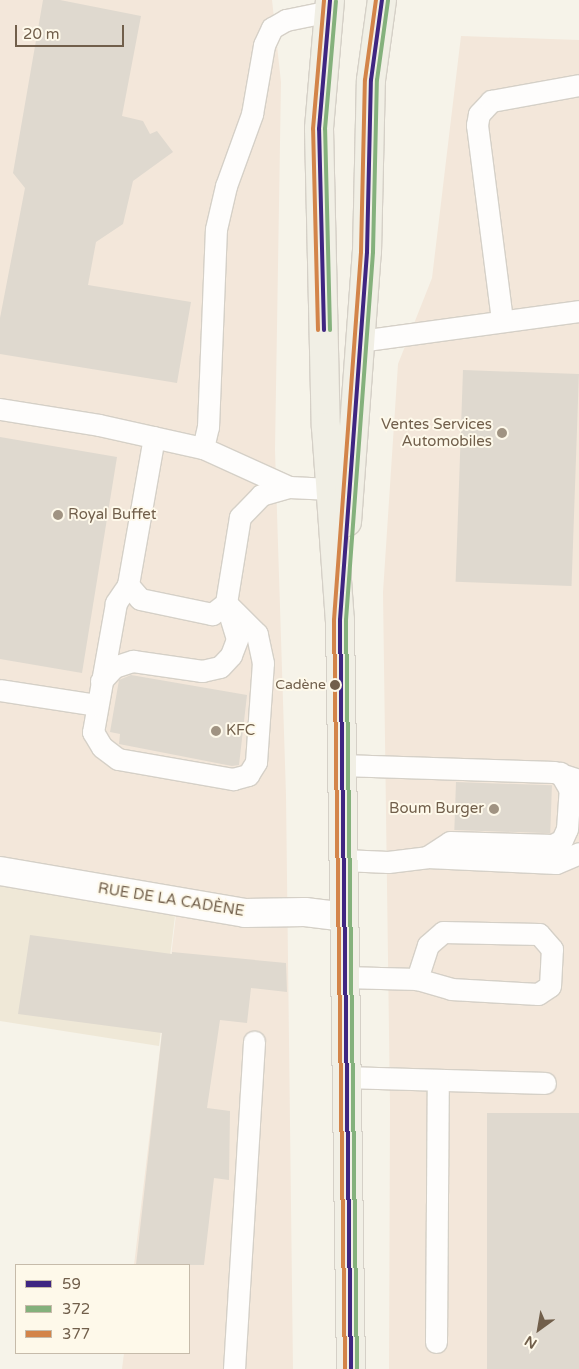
<!DOCTYPE html>
<meta charset="utf-8">
<style>
body{margin:0}
#map{position:relative;width:579px;height:1369px;overflow:hidden;background:#f6f3e9;font-family:"Varela Round",sans-serif}
div>[style]{position:absolute}
[style*='--x']{left:calc(var(--x)*1px);top:calc(var(--y)*1px);width:calc(var(--w)*1px);rotate:calc(var(--a)*1deg)}
.residential>*{inset:0;background:#efe8d7}
.commercial>*{inset:0;background:#f3e7da}
.building>*{inset:0;background:#dfd9cf;transform-origin:0 0}
.roads{filter:drop-shadow(1px 0 #d5d0c7) drop-shadow(-1px 0 #d5d0c7) drop-shadow(0 1px #d5d0c7) drop-shadow(0 -1px #d5d0c7)}
.lane>*{height:21px;margin:-10.5px;padding:0 10.5px;transform-origin:10.5px;border-radius:10.5px;background:#fefdfc}
.street>*{height:28px;margin:-14px;padding:0 14px;transform-origin:14px;border-radius:14px;background:#fefdfc}
.primary>*{height:28px;margin:-14px;padding:0 14px;transform-origin:14px;border-radius:14px;background:#f1efe5}
.bus-1>*{height:4px;margin:-2px;padding:0 2px;transform-origin:2px;border-radius:2px;background:#3f2682}
.bus-2>*{height:4px;margin:-2px;padding:0 2px;transform-origin:2px;border-radius:2px;background:#84b17c}
.bus-3>*{height:4px;margin:-2px;padding:0 2px;transform-origin:2px;border-radius:2px;background:#d38449}
.dots>*{width:14px;height:14px;translate:-50% -50%;box-sizing:border-box;border:2px solid #fef9ea;border-radius:50%}
span{translate:-50% -50%;white-space:nowrap;text-align:center;line-height:1.15;-webkit-text-stroke:4px #fef9ea;paint-order:stroke}
.bus-label{font-size:14px;color:#715f4b}
.right{translate:-100% -50%;text-align:right}
.poi-label{font-size:15px;color:#715f4b}
.left{translate:0 -50%;text-align:left}
.street-label{font-size:15px;color:#715f4b}
.legend{position:absolute;left:15px;top:1264px;width:175px;height:90px;box-sizing:border-box;background:#fef9ea;border:1px solid #c6bbaa;margin:0;padding:6px 9px;list-style:none;font-size:15px;color:#715f4b}
.legend li{display:flex;align-items:center;gap:10px;height:25px}
.legend b{width:25px;border:1px solid #c6bbaa}
.north{position:absolute;left:514px;top:1304px;width:50px;height:50px;-webkit-text-stroke:4px #fef9ea;paint-order:stroke;rotate:212deg;font-size:14px;font-weight:700;line-height:20px;text-align:center;color:#715f4b}
.north::after{content:'';display:block;margin:auto;width:18px;height:22px;background:#715f4b;clip-path:polygon(50% 0,100% 100%,50% 72%,0 100%)}
.scale{position:absolute;left:15px;top:25px;width:109px;height:22px;box-sizing:border-box;border:2px solid #715f4b;border-top:0;padding-left:6px;font-size:15px;line-height:18px;white-space:nowrap;color:#715f4b;-webkit-text-stroke:4px #fef9ea;paint-order:stroke}
</style>
<div id="map">
<div class="residential">
<div style="clip-path:polygon(0 886px,175px 916px,159px 1046px,0 1021px)"></div>
</div>
<div class="commercial">
<div style="clip-path:polygon(0 0,272px 0,281px 82px,275px 450px,286px 795px,293px 1369px,122px 1369px,124px 1353px,189px 1353px,189px 1265px,134px 1265px,179px 890px,0 859px)"></div>
<div style="clip-path:polygon(461px 36px,579px 40px,579px 1369px,389px 1369px,390px 1106px,383px 592px,398px 364px,432px 278px)"></div>
</div>
<div class="building">
<div style="clip-path:polygon(43px 0,60px 0,141px 16px,122px 116px,143px 121px,150px 134px,157px 131px,173px 152px,133px 181px,123px 224px,96px 242px,88px 285px,191px 302px,177px 383px,0 354px,0 318px,25px 188px,13px 173px)"></div>
<div style="left:463px;top:370px;width:116px;height:212px;rotate:2deg"></div>
<div style="clip-path:polygon(0 437px,117px 457px,82px 673px,0 659px)"></div>
<div style="clip-path:polygon(131px 675px,247px 695px,239px 765px,232px 766px,119px 744px,120px 734px,110px 732px,119px 680px)"></div>
<div style="left:456px;top:782px;width:96px;height:48px;rotate:2deg"></div>
<div style="clip-path:polygon(30px 935px,172px 954px,172px 952px,286px 963px,287px 992px,251px 988px,247px 1023px,220px 1020px,207px 1108px,230px 1111px,229px 1180px,214px 1178px,204px 1265px,136px 1265px,162px 1033px,18px 1014px)"></div>
<div style="left:579px;top:1113px;width:256px;height:92px;rotate:90deg"></div>
</div>
<div class="roads">
<div class="lane">
<div style="--x:502;--y:320;--w:197;--a:-97.3"></div>
<div style="--x:477;--y:125;--w:11;--a:-80"></div>
<div style="--x:479;--y:114;--w:18;--a:-47"></div>
<div style="--x:491;--y:101;--w:89;--a:-10.3"></div>
<div style="--x:360;--y:341;--w:221;--a:-7.8"></div>
<div style="--x:0;--y:409;--w:100;--a:9.2"></div>
<div style="--x:99;--y:425;--w:107;--a:12.5"></div>
<div style="--x:203;--y:448;--w:94;--a:24.4"></div>
<div style="--x:289;--y:487;--w:42;--a:2.7"></div>
<div style="--x:154;--y:437;--w:150;--a:100"></div>
<div style="--x:128;--y:585;--w:18;--a:49"></div>
<div style="--x:140;--y:599;--w:74;--a:11.8"></div>
<div style="--x:212;--y:614;--w:18;--a:-38"></div>
<div style="--x:226;--y:603;--w:87;--a:-80.8"></div>
<div style="--x:240;--y:517;--w:30;--a:-46"></div>
<div style="--x:261;--y:495;--w:29;--a:-16"></div>
<div style="--x:203;--y:448;--w:22;--a:-77"></div>
<div style="--x:208;--y:427;--w:198;--a:-87.7"></div>
<div style="--x:216;--y:229;--w:44;--a:-76.9"></div>
<div style="--x:226;--y:186;--w:77;--a:-70.1"></div>
<div style="--x:252;--y:114;--w:70;--a:-80.1"></div>
<div style="--x:264;--y:45;--w:19;--a:-65"></div>
<div style="--x:272;--y:28;--w:16;--a:-30"></div>
<div style="--x:286;--y:20;--w:45;--a:-11.6"></div>
<div style="--x:128;--y:585;--w:22;--a:124"></div>
<div style="--x:116;--y:603;--w:131;--a:100.1"></div>
<div style="--x:93;--y:732;--w:17;--a:59"></div>
<div style="--x:102;--y:747;--w:20;--a:37"></div>
<div style="--x:118;--y:759;--w:117;--a:9.9"></div>
<div style="--x:233;--y:779;--w:16;--a:-15"></div>
<div style="--x:248;--y:775;--w:15;--a:-58"></div>
<div style="--x:256;--y:762;--w:99;--a:-86"></div>
<div style="--x:263;--y:663;--w:30;--a:-102"></div>
<div style="--x:257;--y:634;--w:44;--a:-135"></div>
<div style="--x:101;--y:681;--w:19;--a:-47"></div>
<div style="--x:114;--y:667;--w:20;--a:-18"></div>
<div style="--x:133;--y:661;--w:70;--a:8.2"></div>
<div style="--x:202;--y:671;--w:18;--a:-13"></div>
<div style="--x:220;--y:667;--w:16;--a:-47"></div>
<div style="--x:231;--y:655;--w:17;--a:-69"></div>
<div style="--x:237;--y:639;--w:34;--a:-107"></div>
<div style="--x:0;--y:690;--w:98;--a:8.8"></div>
<div style="--x:341;--y:765;--w:213;--a:1.9"></div>
<div style="--x:554;--y:772;--w:26;--a:18"></div>
<div style="--x:427;--y:857;--w:27;--a:-33"></div>
<div style="--x:450;--y:842;--w:103;--a:1.7"></div>
<div style="--x:553;--y:845;--w:10;--a:-29"></div>
<div style="--x:562;--y:840;--w:12;--a:-66"></div>
<div style="--x:567;--y:829;--w:39;--a:-86"></div>
<div style="--x:570;--y:790;--w:20;--a:-120"></div>
<div style="--x:343;--y:860;--w:45;--a:2.5"></div>
<div style="--x:388;--y:862;--w:39;--a:-7"></div>
<div style="--x:427;--y:857;--w:129;--a:2.7"></div>
<div style="--x:556;--y:863;--w:25;--a:-23"></div>
<div style="--x:344;--y:977;--w:73;--a:1.6"></div>
<div style="--x:417;--y:979;--w:35;--a:16"></div>
<div style="--x:451;--y:989;--w:87;--a:3.3"></div>
<div style="--x:538;--y:994;--w:14;--a:-34"></div>
<div style="--x:550;--y:986;--w:37;--a:-87"></div>
<div style="--x:552;--y:949;--w:20;--a:-131"></div>
<div style="--x:539;--y:934;--w:96;--a:-178.8"></div>
<div style="--x:443;--y:932;--w:20;--a:139"></div>
<div style="--x:428;--y:945;--w:36;--a:108"></div>
<div style="--x:346;--y:1077;--w:199;--a:1.7"></div>
<div style="--x:436;--y:1342;--w:262;--a:-89.6"></div>
<div style="--x:234;--y:1369;--w:328;--a:-86.5"></div>
</div>
<div class="street">
<div style="--x:0;--y:871;--w:249;--a:9.7"></div>
<div style="--x:245;--y:913;--w:60;--a:-1"></div>
<div style="--x:305;--y:912;--w:39;--a:7"></div>
</div>
<div class="primary">
<div style="--x:330;--y:0;--w:129;--a:94.9"></div>
<div style="--x:319;--y:129;--w:298;--a:88.7"></div>
<div style="--x:326;--y:427;--w:194;--a:85.9"></div>
<div style="--x:340;--y:620;--w:749;--a:89.16"></div>
<div style="--x:347;--y:522;--w:271;--a:-85.8"></div>
<div style="--x:367;--y:252;--w:172;--a:-88.7"></div>
<div style="--x:371;--y:80;--w:81;--a:-82.2"></div>
</div>
</div>
<div class="bus-1">
<div style="--x:324;--y:330;--w:201;--a:-91.4"></div>
<div style="--x:319;--y:129;--w:129;--a:-85.1"></div>
<div style="--x:351;--y:1369;--w:749;--a:-90.84"></div>
<div style="--x:340;--y:620;--w:369;--a:-85.8"></div>
<div style="--x:367;--y:252;--w:172;--a:-88.7"></div>
<div style="--x:371;--y:80;--w:81;--a:-82.2"></div>
</div>
<div class="bus-2">
<div style="--x:330;--y:330;--w:201;--a:-91.4"></div>
<div style="--x:325;--y:129;--w:128;--a:-85.1"></div>
<div style="--x:357;--y:1369;--w:749;--a:-90.84"></div>
<div style="--x:346;--y:620;--w:369;--a:-85.8"></div>
<div style="--x:373;--y:252;--w:172;--a:-88.7"></div>
<div style="--x:377;--y:80;--w:80;--a:-82.1"></div>
</div>
<div class="bus-3">
<div style="--x:318;--y:330;--w:201;--a:-91.4"></div>
<div style="--x:313;--y:129;--w:129;--a:-85.1"></div>
<div style="--x:345;--y:1369;--w:749;--a:-90.84"></div>
<div style="--x:334;--y:620;--w:369;--a:-85.8"></div>
<div style="--x:361;--y:252;--w:172;--a:-88.7"></div>
<div style="--x:365;--y:80;--w:81;--a:-82.2"></div>
</div>
<div class="dots">
<div style="left:502px;top:433px;background:#a09382"></div>
<div style="left:58px;top:515px;background:#a09382"></div>
<div style="left:335px;top:685px;background:#715f4b"></div>
<div style="left:216px;top:731px;background:#a09382"></div>
<div style="left:494px;top:809px;background:#a09382"></div>
</div>
<div class="bus-label">
<span class="right" style="left:326px;top:685px">Cadène</span>
</div>
<div class="poi-label">
<span class="right" style="left:492px;top:433px">Ventes Services<br>Automobiles</span>
<span class="left" style="left:68px;top:515px">Royal Buffet</span>
<span class="left" style="left:226px;top:731px">KFC</span>
<span class="right" style="left:484px;top:809px">Boum Burger</span>
</div>
<div class="street-label">
<span style="left:171px;top:900px;rotate:9deg">RUE DE LA CADÈNE</span>
</div>
<ul class="legend">
<li><b style="height:6px;background:#3f2682"></b>59</li>
<li><b style="height:6px;background:#84b17c"></b>372</li>
<li><b style="height:6px;background:#d38449"></b>377</li>
</ul>
<div class="north">N</div>
<div class="scale">20 m</div>
</div>
